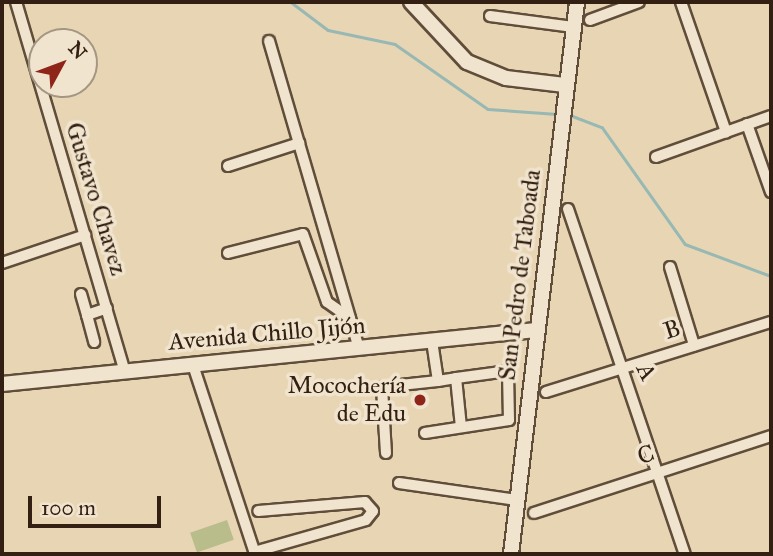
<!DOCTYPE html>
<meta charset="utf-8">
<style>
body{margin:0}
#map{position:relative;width:773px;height:556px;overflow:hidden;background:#e8d5b4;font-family:"IM FELL Great Primer",serif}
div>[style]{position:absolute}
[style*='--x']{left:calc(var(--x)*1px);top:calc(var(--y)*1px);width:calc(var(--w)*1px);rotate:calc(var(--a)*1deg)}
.green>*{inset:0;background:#b9bc8b;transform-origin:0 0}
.stream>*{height:2.5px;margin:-1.25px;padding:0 1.25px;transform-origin:1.25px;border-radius:1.25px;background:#98b8b3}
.roads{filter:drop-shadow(2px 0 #604d3a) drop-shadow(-2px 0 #604d3a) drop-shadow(0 2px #604d3a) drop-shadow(0 -2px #604d3a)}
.street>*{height:10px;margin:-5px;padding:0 5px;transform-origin:5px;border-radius:5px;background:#f0e4ce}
.secondary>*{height:14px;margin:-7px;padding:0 7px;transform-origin:7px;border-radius:7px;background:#f0e4ce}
.dots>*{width:19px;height:19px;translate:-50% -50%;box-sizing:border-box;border:4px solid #f0e4ce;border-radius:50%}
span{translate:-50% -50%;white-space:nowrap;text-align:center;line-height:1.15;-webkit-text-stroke:7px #f0e4ce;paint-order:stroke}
.street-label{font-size:24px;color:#332012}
.poi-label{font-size:24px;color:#332012}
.right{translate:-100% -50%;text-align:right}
.frame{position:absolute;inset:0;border:4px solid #332012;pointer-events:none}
.north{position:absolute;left:28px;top:28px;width:70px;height:70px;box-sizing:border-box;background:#f0e4ce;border:2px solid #a49683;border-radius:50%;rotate:49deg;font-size:19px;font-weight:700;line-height:28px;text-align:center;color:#332012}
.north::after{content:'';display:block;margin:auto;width:24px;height:32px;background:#8f2418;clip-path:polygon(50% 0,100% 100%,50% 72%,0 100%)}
.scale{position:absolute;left:28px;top:496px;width:133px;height:32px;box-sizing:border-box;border:4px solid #332012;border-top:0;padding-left:9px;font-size:21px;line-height:24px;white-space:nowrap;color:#332012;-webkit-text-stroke:5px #f0e4ce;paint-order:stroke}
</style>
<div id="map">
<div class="green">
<div style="left:227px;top:520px;width:21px;height:39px;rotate:71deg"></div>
</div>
<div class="stream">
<div style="--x:291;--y:2;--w:46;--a:37.1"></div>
<div style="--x:328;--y:30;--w:68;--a:11.8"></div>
<div style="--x:395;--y:44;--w:113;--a:35"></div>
<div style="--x:488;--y:109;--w:69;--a:4.1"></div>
<div style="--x:570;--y:115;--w:34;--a:21"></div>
<div style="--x:602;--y:127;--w:143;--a:54.6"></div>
<div style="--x:685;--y:244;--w:92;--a:20.4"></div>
</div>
<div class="roads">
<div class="street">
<div style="--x:16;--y:2;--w:382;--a:73.6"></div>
<div style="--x:681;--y:2;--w:138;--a:70.9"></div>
<div style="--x:490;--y:16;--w:84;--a:7.5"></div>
<div style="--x:590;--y:20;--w:52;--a:-20.2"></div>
<div style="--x:269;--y:41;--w:320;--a:73.7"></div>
<div style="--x:747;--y:124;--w:72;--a:70.6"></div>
<div style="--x:656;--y:157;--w:122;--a:-19.6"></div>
<div style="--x:228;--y:166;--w:75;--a:-17.9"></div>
<div style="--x:568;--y:209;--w:364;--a:71.3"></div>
<div style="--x:228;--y:253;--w:77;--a:-14.2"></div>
<div style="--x:303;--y:234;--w:72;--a:70.6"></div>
<div style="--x:327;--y:302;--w:28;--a:35"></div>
<div style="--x:2;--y:263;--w:88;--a:-18.6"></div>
<div style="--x:670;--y:267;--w:82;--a:72.9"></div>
<div style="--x:81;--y:294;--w:22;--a:74"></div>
<div style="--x:87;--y:315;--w:21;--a:-19"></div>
<div style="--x:87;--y:315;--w:28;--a:75"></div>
<div style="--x:432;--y:341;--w:40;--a:81.5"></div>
<div style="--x:438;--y:381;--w:18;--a:-9"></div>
<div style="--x:456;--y:378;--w:49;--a:84.2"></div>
<div style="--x:193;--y:365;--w:199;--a:71.8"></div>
<div style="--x:546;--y:392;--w:236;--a:-17.3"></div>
<div style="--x:425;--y:433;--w:85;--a:-8.8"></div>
<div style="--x:509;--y:420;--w:49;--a:-91.2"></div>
<div style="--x:508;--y:371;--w:52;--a:172.3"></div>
<div style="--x:386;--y:453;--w:66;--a:-93.5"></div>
<div style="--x:382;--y:387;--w:56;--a:-6.1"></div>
<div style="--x:399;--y:483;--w:119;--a:8.2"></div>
<div style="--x:534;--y:513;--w:249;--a:-18"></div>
<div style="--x:254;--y:552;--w:116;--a:-15.9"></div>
<div style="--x:366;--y:520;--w:11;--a:-52"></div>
<div style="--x:373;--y:511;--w:12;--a:-132"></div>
<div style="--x:365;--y:502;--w:107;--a:175.2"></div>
</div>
<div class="secondary">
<div style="--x:411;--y:2;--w:82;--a:47"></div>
<div style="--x:467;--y:62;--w:42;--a:22.3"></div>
<div style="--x:506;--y:78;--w:59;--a:6.8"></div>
<div style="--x:2;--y:384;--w:537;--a:-5.77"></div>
<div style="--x:511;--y:554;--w:556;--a:-83.18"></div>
</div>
</div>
<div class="dots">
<div style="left:420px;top:400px;background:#8f2418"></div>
</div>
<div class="street-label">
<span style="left:96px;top:199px;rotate:73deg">Gustavo Chavez</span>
<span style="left:520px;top:275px;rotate:-83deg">San Pedro de Taboada</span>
<span style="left:672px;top:330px;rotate:-18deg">B</span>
<span style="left:267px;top:334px;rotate:-5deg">Avenida Chillo Jijón</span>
<span style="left:646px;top:372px;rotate:63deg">A</span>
<span style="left:646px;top:455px;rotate:-18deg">C</span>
</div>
<div class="poi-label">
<span class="right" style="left:406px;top:400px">Mocochería<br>de Edu</span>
</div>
<div class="frame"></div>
<div class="north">N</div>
<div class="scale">100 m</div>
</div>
